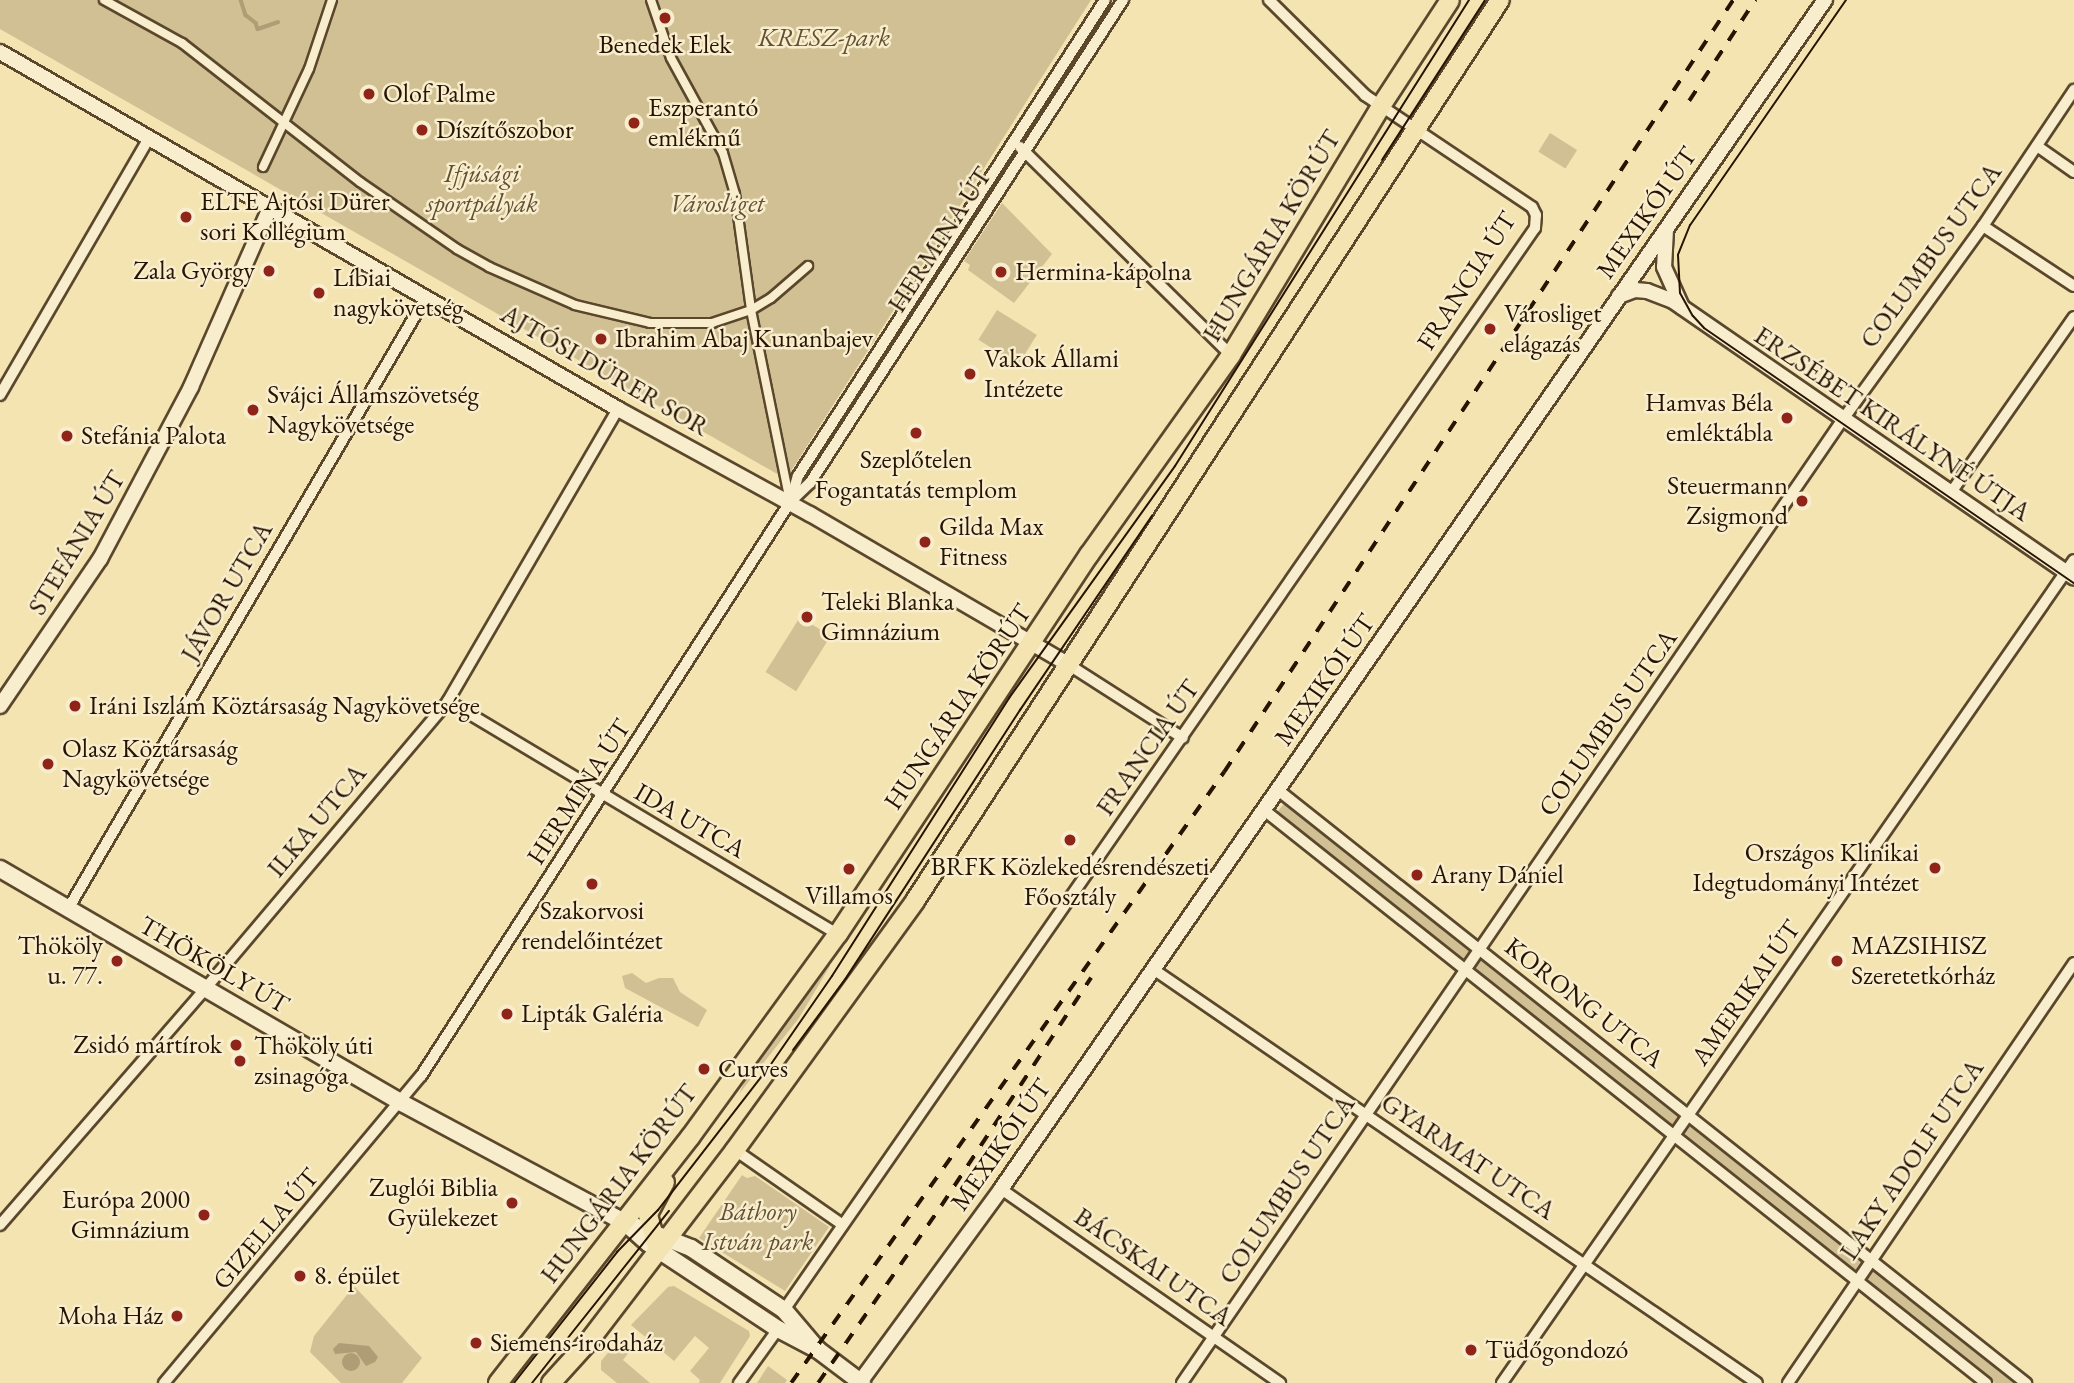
<!DOCTYPE html>
<meta charset="utf-8">
<style>
body{margin:0}
#map{position:relative;width:2074px;height:1383px;overflow:hidden;background:#f4e4b2;font-family:"EB Garamond",serif}
div>[style]{position:absolute}
[style*='--x']{left:calc(var(--x)*1px);top:calc(var(--y)*1px);width:calc(var(--w)*1px);rotate:calc(var(--a)*1deg)}
.green>*{inset:0;background:#d1c094;transform-origin:0 0}
.water>*{inset:0;background:#ae9d75}
.round{border-radius:50%}
.stream>*{height:3.5px;margin:-1.75px;padding:0 1.75px;transform-origin:1.75px;border-radius:1.75px;background:#ae9d75}
.roads{filter:drop-shadow(2px 0 #5a472c) drop-shadow(-2px 0 #5a472c) drop-shadow(0 2px #5a472c) drop-shadow(0 -2px #5a472c)}
.pedestrian>*{height:8px;margin:-4px;padding:0 4px;transform-origin:4px;border-radius:4px;background:#f8edcd}
.minor>*{height:10px;margin:-5px;padding:0 5px;transform-origin:5px;border-radius:5px;background:#f8edcd}
.tertiary>*{height:14px;margin:-7px;padding:0 7px;transform-origin:7px;border-radius:7px;background:#f8edcd}
.secondary>*{height:16px;margin:-8px;padding:0 8px;transform-origin:8px;border-radius:8px;background:#f8edcd}
.primary>*{height:18px;margin:-9px;padding:0 9px;transform-origin:9px;border-radius:9px;background:#f4e4b2}
.tram>*{height:2px;margin:-1px;padding:0 1px;transform-origin:1px;border-radius:1px;background:#261300}
.rail>*{height:3.5px;margin-top:-1.75px;transform-origin:0;background:repeating-linear-gradient(90deg,#261300 0 12px,transparent 0 24px)}
.dots>*{width:19px;height:19px;translate:-50% -50%;box-sizing:border-box;border:4px solid #f8edcd;border-radius:50%}
span{translate:-50% -50%;white-space:nowrap;text-align:center;line-height:1.15;-webkit-text-stroke:5px #f8edcd;paint-order:stroke}
.park-label{font-size:26px;color:#625034;font-style:italic}
.poi-label{font-size:26px;color:#261300}
.left{translate:0 -50%;text-align:left}
.right{translate:-100% -50%;text-align:right}
.street-label{font-size:26px;color:#261300}
</style>
<div id="map">
<div class="green">
<div style="clip-path:polygon(0 0,1091px 0,786px 479px,0 29px)"></div>
<div style="left:1550px;top:133px;width:32px;height:22px;rotate:32deg"></div>
<div style="clip-path:polygon(1002px 203px,1052px 254px,1014px 303px,968px 270px,970px 265px,964px 261px)"></div>
<div style="left:997px;top:310px;width:47px;height:35px;rotate:32deg"></div>
<div style="left:800px;top:617px;width:36px;height:65px;rotate:32deg"></div>
<div style="clip-path:polygon(1286px 801px,2017px 1383px,1995px 1383px,1275px 815px)"></div>
<div style="clip-path:polygon(829px 964px,830px 966px,799px 1018px,739px 1094px,756px 1056px)"></div>
<div style="clip-path:polygon(632px 973px,646px 983px,659px 978px,673px 978px,680px 992px,707px 1010px,698px 1027px,625px 988px,622px 976px)"></div>
<div style="clip-path:polygon(742px 1175px,747px 1178px,755px 1176px,829px 1227px,785px 1291px,699px 1238px)"></div>
<div style="clip-path:polygon(354px 1286px,422px 1358px,402px 1383px,341px 1383px,310px 1352px,314px 1336px)"></div>
<div style="clip-path:polygon(674px 1286px,749px 1331px,750px 1336px,720px 1383px,699px 1383px,700px 1380px,690px 1371px,709px 1348px,695px 1336px,674px 1361px,631px 1325px,668px 1287px)"></div>
<div style="clip-path:polygon(619px 1340px,634px 1346px,623px 1360px,650px 1383px,617px 1383px,601px 1370px,601px 1361px)"></div>
<div style="clip-path:polygon(768px 1366px,787px 1380px,785px 1383px,757px 1383px)"></div>
</div>
<div class="water">
<div style="clip-path:polygon(339px 1343px,369px 1346px,378px 1357px,375px 1362px,366px 1366px,356px 1352px,335px 1354px,333px 1349px)"></div>
<div class="round" style="left:342px;top:1353px;width:18px;height:18px"></div>
</div>
<div class="stream">
<div style="--x:241;--y:0;--w:16;--a:72"></div>
<div style="--x:246;--y:15;--w:13;--a:39"></div>
<div style="--x:256;--y:23;--w:6;--a:72"></div>
<div style="--x:258;--y:29;--w:21;--a:-19"></div>
</div>
<div class="roads">
<div class="pedestrian">
<div style="--x:104;--y:0;--w:89;--a:28.9"></div>
<div style="--x:182;--y:43;--w:226;--a:38"></div>
<div style="--x:360;--y:182;--w:118;--a:34.6"></div>
<div style="--x:457;--y:249;--w:37;--a:29"></div>
<div style="--x:489;--y:267;--w:94;--a:23.8"></div>
<div style="--x:575;--y:305;--w:77;--a:13.5"></div>
<div style="--x:650;--y:323;--w:62;--a:0"></div>
<div style="--x:712;--y:323;--w:41;--a:-18.4"></div>
<div style="--x:751;--y:310;--w:23;--a:-31"></div>
<div style="--x:771;--y:298;--w:49;--a:-40.9"></div>
<div style="--x:651;--y:0;--w:61;--a:71"></div>
<div style="--x:671;--y:58;--w:108;--a:61.3"></div>
<div style="--x:723;--y:153;--w:43;--a:73.7"></div>
<div style="--x:735;--y:194;--w:117;--a:82.1"></div>
<div style="--x:751;--y:310;--w:196;--a:78.5"></div>
<div style="--x:263;--y:167;--w:108;--a:-64.9"></div>
<div style="--x:309;--y:69;--w:73;--a:-71.6"></div>
</div>
<div class="minor">
<div style="--x:2037;--y:146;--w:45;--a:35.1"></div>
<div style="--x:1020;--y:147;--w:296;--a:44.6"></div>
<div style="--x:1983;--y:226;--w:109;--a:33.4"></div>
<div style="--x:0;--y:395;--w:297;--a:-59.9"></div>
<div style="--x:1950;--y:494;--w:216;--a:-55"></div>
<div style="--x:791;--y:500;--w:25;--a:-74"></div>
<div style="--x:798;--y:476;--w:566;--a:-57.18"></div>
<div style="--x:1069;--y:665;--w:135;--a:32.6"></div>
<div style="--x:448;--y:701;--w:454;--a:30.9"></div>
<div style="--x:1278;--y:790;--w:955;--a:38.41"></div>
<div style="--x:1264;--y:810;--w:922;--a:38.44"></div>
<div style="--x:68;--y:909;--w:709;--a:-59.67"></div>
<div style="--x:1153;--y:969;--w:732;--a:34.43"></div>
<div style="--x:735;--y:1150;--w:131;--a:34.8"></div>
<div style="--x:1001;--y:1189;--w:340;--a:34.8"></div>
<div style="--x:0;--y:1225;--w:313;--a:-49"></div>
<div style="--x:205;--y:989;--w:377;--a:-49.8"></div>
<div style="--x:448;--y:701;--w:338;--a:-59.8"></div>
<div style="--x:784;--y:1310;--w:1317;--a:-55.24"></div>
<div style="--x:1535;--y:228;--w:13;--a:-86"></div>
<div style="--x:1536;--y:215;--w:9;--a:-117"></div>
<div style="--x:1532;--y:207;--w:201;--a:-146.2"></div>
<div style="--x:1365;--y:95;--w:135;--a:-135.3"></div>
<div style="--x:164;--y:1383;--w:400;--a:-50.1"></div>
<div style="--x:421;--y:1076;--w:682;--a:-57.26"></div>
<div style="--x:790;--y:502;--w:28;--a:-44"></div>
<div style="--x:810;--y:483;--w:576;--a:-57.06"></div>
<div style="--x:739;--y:1383;--w:67;--a:-54.2"></div>
<div style="--x:1182;--y:1383;--w:1165;--a:-55.56"></div>
<div style="--x:1841;--y:422;--w:242;--a:-54.1"></div>
<div style="--x:1983;--y:226;--w:164;--a:-56.2"></div>
<div style="--x:1502;--y:1383;--w:1002;--a:-55.2"></div>
<div style="--x:1788;--y:1383;--w:508;--a:-55.75"></div>
</div>
<div class="tertiary">
<div style="--x:0;--y:52;--w:714;--a:30.01"></div>
<div style="--x:618;--y:409;--w:219;--a:28.7"></div>
<div style="--x:810;--y:514;--w:300;--a:30.2"></div>
<div style="--x:1666;--y:230;--w:37;--a:93"></div>
<div style="--x:1664;--y:267;--w:44;--a:65.8"></div>
<div style="--x:1619;--y:296;--w:17;--a:-21"></div>
<div style="--x:1635;--y:290;--w:12;--a:5"></div>
<div style="--x:1647;--y:291;--w:28;--a:21"></div>
<div style="--x:1673;--y:301;--w:487;--a:34.6"></div>
<div style="--x:0;--y:706;--w:178;--a:-55.8"></div>
<div style="--x:100;--y:559;--w:195;--a:-62.1"></div>
<div style="--x:191;--y:387;--w:198;--a:-66.2"></div>
<div style="--x:860;--y:1382;--w:239;--a:-53.8"></div>
<div style="--x:1001;--y:1189;--w:1447;--a:-55.28"></div>
</div>
<div class="secondary">
<div style="--x:0;--y:869;--w:465;--a:30.2"></div>
<div style="--x:402;--y:1103;--w:252;--a:28.2"></div>
<div style="--x:624;--y:1222;--w:72;--a:21.2"></div>
<div style="--x:691;--y:1248;--w:112;--a:33.7"></div>
<div style="--x:784;--y:1310;--w:52;--a:49.6"></div>
<div style="--x:629;--y:1226;--w:25;--a:42"></div>
<div style="--x:648;--y:1243;--w:156;--a:33.5"></div>
<div style="--x:778;--y:1329;--w:45;--a:27.7"></div>
<div style="--x:818;--y:1350;--w:55;--a:36.9"></div>
</div>
<div class="primary">
<div style="--x:658;--y:1250;--w:37;--a:-106"></div>
<div style="--x:648;--y:1214;--w:36;--a:-62"></div>
<div style="--x:498;--y:1383;--w:313;--a:-52"></div>
<div style="--x:691;--y:1136;--w:250;--a:-54"></div>
<div style="--x:838;--y:934;--w:455;--a:-56.5"></div>
<div style="--x:1089;--y:555;--w:245;--a:-54.6"></div>
<div style="--x:1231;--y:355;--w:291;--a:-58.9"></div>
<div style="--x:1381;--y:106;--w:126;--a:-56.9"></div>
<div style="--x:551;--y:1383;--w:57;--a:-47.9"></div>
<div style="--x:589;--y:1341;--w:240;--a:-52.6"></div>
<div style="--x:735;--y:1150;--w:307;--a:-54.1"></div>
<div style="--x:915;--y:901;--w:1074;--a:-57.01"></div>
</div>
</div>
<div class="tram">
<div style="--x:1846;--y:0;--w:274;--a:124.7"></div>
<div style="--x:1690;--y:225;--w:32;--a:112"></div>
<div style="--x:1678;--y:255;--w:38;--a:87"></div>
<div style="--x:1680;--y:293;--w:26;--a:61"></div>
<div style="--x:1693;--y:316;--w:16;--a:47"></div>
<div style="--x:1704;--y:328;--w:449;--a:34.6"></div>
<div style="--x:1382;--y:160;--w:190;--a:-57.2"></div>
<div style="--x:793;--y:1050;--w:89;--a:-53.6"></div>
<div style="--x:846;--y:978;--w:320;--a:-57"></div>
<div style="--x:1020;--y:710;--w:235;--a:-55.8"></div>
<div style="--x:514;--y:1383;--w:167;--a:-51.8"></div>
<div style="--x:617;--y:1252;--w:59;--a:-45.7"></div>
<div style="--x:658;--y:1210;--w:181;--a:-52.2"></div>
<div style="--x:769;--y:1067;--w:111;--a:-55.3"></div>
<div style="--x:832;--y:976;--w:330;--a:-57.5"></div>
<div style="--x:1009;--y:698;--w:285;--a:-54.4"></div>
<div style="--x:1175;--y:466;--w:551;--a:-57.75"></div>
<div style="--x:532;--y:1383;--w:220;--a:-51.5"></div>
</div>
<div class="rail">
<div style="--x:1689;--y:101;--w:121;--a:-56.8"></div>
<div style="--x:791;--y:1383;--w:749;--a:-54.68"></div>
<div style="--x:1224;--y:772;--w:925;--a:-56.6"></div>
<div style="--x:818;--y:1383;--w:216;--a:-55.2"></div>
<div style="--x:941;--y:1206;--w:273;--a:-56.7"></div>
</div>
<div class="dots">
<div style="left:665px;top:18px;background:#8f2418"></div>
<div style="left:369px;top:94px;background:#8f2418"></div>
<div style="left:634px;top:123px;background:#8f2418"></div>
<div style="left:422px;top:130px;background:#8f2418"></div>
<div style="left:186px;top:217px;background:#8f2418"></div>
<div style="left:269px;top:271px;background:#8f2418"></div>
<div style="left:1001px;top:272px;background:#8f2418"></div>
<div style="left:319px;top:293px;background:#8f2418"></div>
<div style="left:1490px;top:329px;background:#8f2418"></div>
<div style="left:601px;top:339px;background:#8f2418"></div>
<div style="left:970px;top:374px;background:#8f2418"></div>
<div style="left:253px;top:410px;background:#8f2418"></div>
<div style="left:1787px;top:418px;background:#8f2418"></div>
<div style="left:916px;top:433px;background:#8f2418"></div>
<div style="left:67px;top:436px;background:#8f2418"></div>
<div style="left:1802px;top:501px;background:#8f2418"></div>
<div style="left:925px;top:542px;background:#8f2418"></div>
<div style="left:807px;top:617px;background:#8f2418"></div>
<div style="left:75px;top:706px;background:#8f2418"></div>
<div style="left:48px;top:764px;background:#8f2418"></div>
<div style="left:1070px;top:840px;background:#8f2418"></div>
<div style="left:1935px;top:868px;background:#8f2418"></div>
<div style="left:849px;top:869px;background:#8f2418"></div>
<div style="left:1417px;top:875px;background:#8f2418"></div>
<div style="left:592px;top:884px;background:#8f2418"></div>
<div style="left:117px;top:961px;background:#8f2418"></div>
<div style="left:1837px;top:961px;background:#8f2418"></div>
<div style="left:507px;top:1014px;background:#8f2418"></div>
<div style="left:236px;top:1045px;background:#8f2418"></div>
<div style="left:240px;top:1061px;background:#8f2418"></div>
<div style="left:704px;top:1069px;background:#8f2418"></div>
<div style="left:512px;top:1203px;background:#8f2418"></div>
<div style="left:204px;top:1215px;background:#8f2418"></div>
<div style="left:300px;top:1276px;background:#8f2418"></div>
<div style="left:177px;top:1316px;background:#8f2418"></div>
<div style="left:476px;top:1343px;background:#8f2418"></div>
<div style="left:1471px;top:1350px;background:#8f2418"></div>
</div>
<div class="park-label">
<span style="left:824px;top:38px">KRESZ-park</span>
<span style="left:482px;top:189px">Ifjúsági<br>sportpályák</span>
<span style="left:717px;top:204px">Városliget</span>
<span style="left:758px;top:1227px">Báthory<br>István park</span>
</div>
<div class="poi-label">
<span style="left:665px;top:45px">Benedek Elek</span>
<span class="left" style="left:383px;top:94px">Olof Palme</span>
<span class="left" style="left:648px;top:123px">Eszperantó<br>emlékmű</span>
<span class="left" style="left:436px;top:130px">Díszítőszobor</span>
<span class="left" style="left:200px;top:217px">ELTE Ajtósi Dürer<br>sori Kollégium</span>
<span class="right" style="left:255px;top:271px">Zala György</span>
<span class="left" style="left:1015px;top:272px">Hermina-kápolna</span>
<span class="left" style="left:333px;top:293px">Líbiai<br>nagykövetség</span>
<span class="left" style="left:1504px;top:329px">Városliget<br>elágazás</span>
<span class="left" style="left:615px;top:339px">Ibrahim Abaj Kunanbajev</span>
<span class="left" style="left:984px;top:374px">Vakok Állami<br>Intézete</span>
<span class="left" style="left:267px;top:410px">Svájci Államszövetség<br>Nagykövetsége</span>
<span class="right" style="left:1773px;top:418px">Hamvas Béla<br>emléktábla</span>
<span class="left" style="left:81px;top:436px">Stefánia Palota</span>
<span style="left:916px;top:475px">Szeplőtelen<br>Fogantatás templom</span>
<span class="right" style="left:1788px;top:501px">Steuermann<br>Zsigmond</span>
<span class="left" style="left:939px;top:542px">Gilda Max<br>Fitness</span>
<span class="left" style="left:821px;top:617px">Teleki Blanka<br>Gimnázium</span>
<span class="left" style="left:89px;top:706px">Iráni Iszlám Köztársaság Nagykövetsége</span>
<span class="left" style="left:62px;top:764px">Olasz Köztársaság<br>Nagykövetsége</span>
<span class="right" style="left:1919px;top:868px">Országos Klinikai<br>Idegtudományi Intézet</span>
<span style="left:1070px;top:882px">BRFK Közlekedésrendészeti<br>Főosztály</span>
<span class="left" style="left:1431px;top:875px">Arany Dániel</span>
<span style="left:849px;top:896px">Villamos</span>
<span style="left:592px;top:926px">Szakorvosi<br>rendelőintézet</span>
<span class="right" style="left:103px;top:961px">Thököly<br>u. 77.</span>
<span class="left" style="left:1851px;top:961px">MAZSIHISZ<br>Szeretetkórház</span>
<span class="left" style="left:521px;top:1014px">Lipták Galéria</span>
<span class="right" style="left:222px;top:1045px">Zsidó mártírok</span>
<span class="left" style="left:254px;top:1061px">Thököly úti<br>zsinagóga</span>
<span class="left" style="left:718px;top:1069px">Curves</span>
<span class="right" style="left:498px;top:1203px">Zuglói Biblia<br>Gyülekezet</span>
<span class="right" style="left:190px;top:1215px">Európa 2000<br>Gimnázium</span>
<span class="left" style="left:314px;top:1276px">8. épület</span>
<span class="right" style="left:163px;top:1316px">Moha Ház</span>
<span class="left" style="left:490px;top:1343px">Siemens-irodaház</span>
<span class="left" style="left:1485px;top:1350px">Tüdőgondozó</span>
</div>
<div class="street-label">
<span style="left:1647px;top:213px;rotate:-55deg">MEXIKÓI ÚT</span>
<span style="left:1272px;top:236px;rotate:-59deg">HUNGÁRIA KÖRÚT</span>
<span style="left:940px;top:240px;rotate:-57deg">HERMINA ÚT</span>
<span style="left:1931px;top:256px;rotate:-54deg">COLUMBUS UTCA</span>
<span style="left:1467px;top:281px;rotate:-57deg">FRANCIA ÚT</span>
<span style="left:605px;top:371px;rotate:30deg">AJTÓSI DÜRER SOR</span>
<span style="left:1892px;top:424px;rotate:34deg">ERZSÉBET KIRÁLYNÉ ÚTJA</span>
<span style="left:77px;top:543px;rotate:-59deg">STEFÁNIA ÚT</span>
<span style="left:227px;top:592px;rotate:-60deg">JÁVOR UTCA</span>
<span style="left:1325px;top:680px;rotate:-55deg">MEXIKÓI ÚT</span>
<span style="left:958px;top:707px;rotate:-56deg">HUNGÁRIA KÖRÚT</span>
<span style="left:1608px;top:723px;rotate:-55deg">COLUMBUS UTCA</span>
<span style="left:1148px;top:748px;rotate:-55deg">FRANCIA ÚT</span>
<span style="left:579px;top:792px;rotate:-57deg">HERMINA ÚT</span>
<span style="left:317px;top:821px;rotate:-50deg">ILKA UTCA</span>
<span style="left:690px;top:821px;rotate:30deg">IDA UTCA</span>
<span style="left:214px;top:965px;rotate:30deg">THÖKÖLY ÚT</span>
<span style="left:1746px;top:993px;rotate:-55deg">AMERIKAI ÚT</span>
<span style="left:1584px;top:1003px;rotate:38deg">KORONG UTCA</span>
<span style="left:1001px;top:1145px;rotate:-55deg">MEXIKÓI ÚT</span>
<span style="left:1468px;top:1157px;rotate:34deg">GYARMAT UTCA</span>
<span style="left:1912px;top:1160px;rotate:-56deg">LAKY ADOLF UTCA</span>
<span style="left:619px;top:1184px;rotate:-53deg">HUNGÁRIA KÖRÚT</span>
<span style="left:1287px;top:1190px;rotate:-56deg">COLUMBUS UTCA</span>
<span style="left:266px;top:1229px;rotate:-50deg">GIZELLA ÚT</span>
<span style="left:1153px;top:1267px;rotate:35deg">BÁCSKAI UTCA</span>
</div>
</div>
